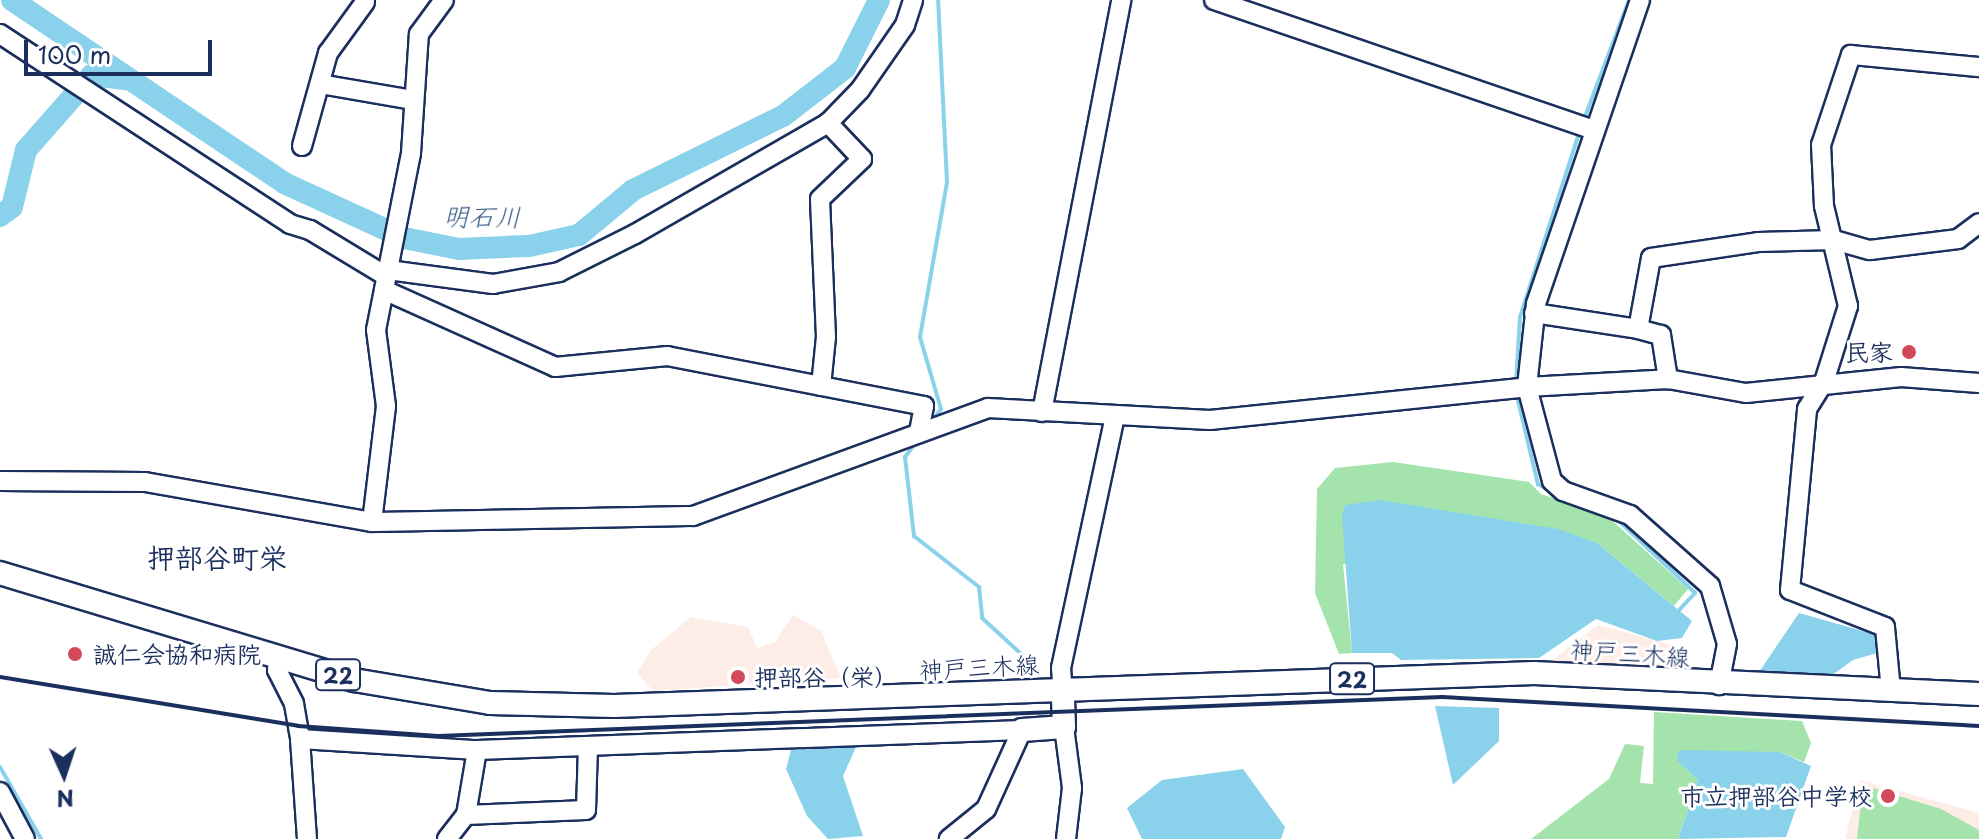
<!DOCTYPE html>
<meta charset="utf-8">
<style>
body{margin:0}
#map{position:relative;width:1979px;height:839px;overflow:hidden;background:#fff;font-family:"Playpen Sans","Klee One",sans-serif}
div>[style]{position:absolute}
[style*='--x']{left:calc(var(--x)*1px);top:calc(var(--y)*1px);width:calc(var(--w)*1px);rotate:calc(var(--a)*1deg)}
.built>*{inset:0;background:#feede7}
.green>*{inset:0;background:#a4e3ab}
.water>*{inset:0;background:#8ad2eb}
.stream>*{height:4px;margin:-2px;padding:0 2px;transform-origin:2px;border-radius:2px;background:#8ad2eb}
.river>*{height:22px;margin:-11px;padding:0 11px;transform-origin:11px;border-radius:11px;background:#8ad2eb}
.roads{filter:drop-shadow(2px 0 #1b2f5e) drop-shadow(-2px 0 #1b2f5e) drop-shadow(0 2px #1b2f5e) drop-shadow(0 -2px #1b2f5e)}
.minor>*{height:18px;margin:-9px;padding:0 9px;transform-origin:9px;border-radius:9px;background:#fff}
.major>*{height:22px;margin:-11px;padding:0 11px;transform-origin:11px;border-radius:11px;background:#fff}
.rail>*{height:4px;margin:-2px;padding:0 2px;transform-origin:2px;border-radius:2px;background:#1b2f5e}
.dots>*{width:22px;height:22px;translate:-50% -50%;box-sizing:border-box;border:4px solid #fff;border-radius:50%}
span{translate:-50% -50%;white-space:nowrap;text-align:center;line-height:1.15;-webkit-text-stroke:6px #fff;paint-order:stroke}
.shield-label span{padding:2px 6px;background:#fff;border:2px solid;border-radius:6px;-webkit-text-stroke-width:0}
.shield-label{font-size:22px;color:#1b2f5e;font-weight:700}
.poi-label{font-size:24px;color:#1b2f5e;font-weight:700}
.right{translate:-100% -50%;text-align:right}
.left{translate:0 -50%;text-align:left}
.street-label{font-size:24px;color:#1b2f5e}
.water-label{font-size:26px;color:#3c6088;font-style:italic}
.quarter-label{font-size:28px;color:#1b2f5e;font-weight:700}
.north{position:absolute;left:24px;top:735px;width:80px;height:80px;-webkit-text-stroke:6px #fff;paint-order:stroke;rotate:177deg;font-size:22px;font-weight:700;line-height:32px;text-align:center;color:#1b2f5e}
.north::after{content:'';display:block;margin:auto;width:28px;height:36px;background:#1b2f5e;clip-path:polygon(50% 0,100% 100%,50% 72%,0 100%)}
.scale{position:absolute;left:24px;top:40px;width:188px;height:36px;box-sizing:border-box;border:4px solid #1b2f5e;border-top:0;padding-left:10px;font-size:24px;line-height:28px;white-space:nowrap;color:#1b2f5e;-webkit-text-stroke:6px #fff;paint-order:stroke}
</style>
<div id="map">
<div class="built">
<div style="clip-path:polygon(793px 615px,821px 631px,841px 678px,653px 691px,637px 673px,651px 650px,691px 617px,748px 627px,757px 648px,775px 642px)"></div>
<div style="clip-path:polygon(1598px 625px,1676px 646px,1678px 676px,1549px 663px)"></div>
<div style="clip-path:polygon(1860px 780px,1979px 813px,1979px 839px,1845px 839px)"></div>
</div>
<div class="green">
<div style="clip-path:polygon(1393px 462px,1529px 482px,1541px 494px,1606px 515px,1688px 589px,1674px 606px,1597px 543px,1343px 564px,1352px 653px,1339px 654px,1315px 593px,1317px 489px,1335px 468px)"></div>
<div style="clip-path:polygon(1654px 712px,1802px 721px,1811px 743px,1804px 762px,1780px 752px,1677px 761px,1698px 780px,1678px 839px,1531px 839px,1609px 779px,1625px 744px,1644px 746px,1640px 783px,1653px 784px)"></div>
<div style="clip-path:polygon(1873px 788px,1941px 809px,1979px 830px,1979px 839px,1857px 839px,1862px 794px)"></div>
</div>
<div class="water">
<div style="clip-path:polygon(1380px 500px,1558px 529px,1597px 543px,1692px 621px,1682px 638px,1657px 641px,1596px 619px,1539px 658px,1401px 660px,1392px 653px,1352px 653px,1342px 516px,1345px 505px)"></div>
<div style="clip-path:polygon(1799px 613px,1877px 635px,1881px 652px,1853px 660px,1831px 676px,1755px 678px)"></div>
<div style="clip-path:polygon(1435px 706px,1499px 708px,1499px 741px,1453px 785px)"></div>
<div style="clip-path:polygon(856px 747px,843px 776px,863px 836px,828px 839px,807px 816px,786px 769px,791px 750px)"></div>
<div style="clip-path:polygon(1679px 750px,1780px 752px,1811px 766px,1786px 837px,1678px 839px,1698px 780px,1677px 761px)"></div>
<div style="clip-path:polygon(1243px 769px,1285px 827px,1281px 839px,1142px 839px,1127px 808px,1162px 780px)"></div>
</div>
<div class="stream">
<div style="--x:1583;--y:122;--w:130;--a:-69.3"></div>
<div style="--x:1516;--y:384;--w:67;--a:-86.6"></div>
<div style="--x:1520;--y:317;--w:196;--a:-72.2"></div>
<div style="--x:1516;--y:392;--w:95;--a:76.6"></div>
<div style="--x:1538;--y:484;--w:21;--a:29"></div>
<div style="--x:932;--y:421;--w:15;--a:-53"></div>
<div style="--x:941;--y:409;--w:75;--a:-106.3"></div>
<div style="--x:920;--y:337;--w:157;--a:-80.1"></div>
<div style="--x:947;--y:182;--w:182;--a:-92.8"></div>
<div style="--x:917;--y:441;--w:20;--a:127"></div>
<div style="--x:905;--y:457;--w:80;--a:83.5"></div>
<div style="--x:914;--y:536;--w:83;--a:38.1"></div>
<div style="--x:979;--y:587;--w:31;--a:84"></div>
<div style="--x:982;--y:618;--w:65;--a:42.5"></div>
<div style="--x:1616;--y:518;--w:109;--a:43.5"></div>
<div style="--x:1695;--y:593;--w:23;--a:133"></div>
<div style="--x:0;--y:767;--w:83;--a:60.3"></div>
</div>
<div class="river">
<div style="--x:12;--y:0;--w:328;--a:33.9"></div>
<div style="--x:284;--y:183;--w:132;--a:24.6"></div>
<div style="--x:404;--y:238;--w:56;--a:11.3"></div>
<div style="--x:459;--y:249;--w:70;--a:-2.5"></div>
<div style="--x:529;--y:246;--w:51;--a:-12.4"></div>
<div style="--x:579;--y:235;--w:70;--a:-39.8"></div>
<div style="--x:633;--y:190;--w:167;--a:-26.3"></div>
<div style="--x:783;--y:116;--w:78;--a:-37.7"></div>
<div style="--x:845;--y:68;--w:76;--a:-63.4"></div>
<div style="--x:0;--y:216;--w:15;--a:-37"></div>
<div style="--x:12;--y:207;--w:59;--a:-76.2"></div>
<div style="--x:26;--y:150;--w:100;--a:-48.7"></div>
<div style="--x:92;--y:75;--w:35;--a:7"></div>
</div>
<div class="roads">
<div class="minor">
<div style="--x:1214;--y:0;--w:398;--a:18.9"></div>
<div style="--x:1640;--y:0;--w:321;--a:108.9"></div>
<div style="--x:1536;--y:304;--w:83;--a:96.2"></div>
<div style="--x:1527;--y:387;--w:97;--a:75.1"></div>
<div style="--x:1552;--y:481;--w:15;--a:42"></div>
<div style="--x:1563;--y:491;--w:71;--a:19.7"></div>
<div style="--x:1630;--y:515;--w:107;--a:41.6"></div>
<div style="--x:1710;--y:586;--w:60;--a:73.7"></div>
<div style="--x:1727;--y:644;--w:42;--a:101"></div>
<div style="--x:0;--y:34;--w:347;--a:33.2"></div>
<div style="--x:290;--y:224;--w:21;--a:17"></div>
<div style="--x:310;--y:230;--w:89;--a:31.2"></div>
<div style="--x:320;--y:84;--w:95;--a:9.7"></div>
<div style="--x:302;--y:146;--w:97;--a:-74.4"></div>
<div style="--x:328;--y:53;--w:63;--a:-54"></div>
<div style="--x:388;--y:270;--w:106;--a:7.6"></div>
<div style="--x:493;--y:284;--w:67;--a:-10.3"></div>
<div style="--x:559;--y:272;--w:85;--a:-26.6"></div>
<div style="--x:635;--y:234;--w:223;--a:-29.9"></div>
<div style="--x:828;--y:123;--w:46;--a:-45.9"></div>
<div style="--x:860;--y:90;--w:79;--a:-55.3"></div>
<div style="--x:905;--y:25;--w:26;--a:-72"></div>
<div style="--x:384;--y:290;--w:188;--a:24.2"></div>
<div style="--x:555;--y:367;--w:113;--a:-5.6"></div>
<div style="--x:667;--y:356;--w:262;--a:11"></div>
<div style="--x:924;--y:406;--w:26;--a:101"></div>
<div style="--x:1534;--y:313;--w:105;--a:8.7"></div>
<div style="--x:1638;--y:329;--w:72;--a:-79.6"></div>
<div style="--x:1651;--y:258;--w:108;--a:-8.5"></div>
<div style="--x:1758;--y:242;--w:76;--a:-1.5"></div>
<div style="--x:1834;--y:240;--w:37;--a:16"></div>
<div style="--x:1870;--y:250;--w:89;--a:-7.1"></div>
<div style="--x:1958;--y:239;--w:26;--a:-37"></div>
<div style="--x:1638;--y:329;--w:24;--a:15"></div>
<div style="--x:1661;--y:335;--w:45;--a:81"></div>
<div style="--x:821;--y:386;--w:49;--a:-84.2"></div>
<div style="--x:826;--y:337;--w:138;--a:-92.5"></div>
<div style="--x:820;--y:199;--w:58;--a:-43.6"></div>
<div style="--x:862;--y:159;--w:50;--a:-133.4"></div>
<div style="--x:1042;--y:412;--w:420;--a:-79.1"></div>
<div style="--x:0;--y:481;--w:145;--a:0.4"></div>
<div style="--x:145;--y:482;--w:230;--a:10"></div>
<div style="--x:372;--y:522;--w:321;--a:-1.1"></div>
<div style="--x:693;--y:516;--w:314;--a:-20.1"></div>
<div style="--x:988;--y:408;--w:222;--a:3.1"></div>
<div style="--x:1210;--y:420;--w:319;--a:-5.9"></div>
<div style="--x:1527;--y:387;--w:141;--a:-3.2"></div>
<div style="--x:1668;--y:379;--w:79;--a:10.2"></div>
<div style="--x:1746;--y:393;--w:156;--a:-5.9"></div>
<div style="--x:1901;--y:377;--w:78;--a:4.4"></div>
<div style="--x:372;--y:522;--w:117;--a:-83.1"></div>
<div style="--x:386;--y:406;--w:77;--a:-97.5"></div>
<div style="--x:376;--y:330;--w:180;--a:-78.8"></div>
<div style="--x:411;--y:153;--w:119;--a:-86.2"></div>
<div style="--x:419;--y:34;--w:42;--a:-53.7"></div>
<div style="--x:279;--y:657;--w:13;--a:99"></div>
<div style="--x:277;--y:670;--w:38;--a:63"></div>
<div style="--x:294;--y:704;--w:36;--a:80"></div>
<div style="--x:300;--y:739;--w:100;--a:86"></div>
<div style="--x:1891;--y:691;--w:64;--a:-95.4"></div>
<div style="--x:1885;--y:627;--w:102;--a:-158.7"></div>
<div style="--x:1790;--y:590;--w:182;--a:-84.6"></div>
<div style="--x:1807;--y:409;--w:32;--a:-58"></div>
<div style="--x:1824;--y:382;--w:80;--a:-72.5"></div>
<div style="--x:1848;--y:306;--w:103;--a:-103.5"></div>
<div style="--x:1824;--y:206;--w:61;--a:-92.8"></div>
<div style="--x:1821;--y:145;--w:95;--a:-71.6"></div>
<div style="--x:1851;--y:55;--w:129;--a:5.4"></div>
<div style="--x:1063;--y:696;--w:28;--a:-94"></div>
<div style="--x:1061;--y:668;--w:257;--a:-77.9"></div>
<div style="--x:1064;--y:727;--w:62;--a:82.5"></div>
<div style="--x:1072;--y:788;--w:51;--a:96.7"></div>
<div style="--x:300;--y:739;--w:177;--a:3.6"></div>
<div style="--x:477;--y:750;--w:545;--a:-2.1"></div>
<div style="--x:1022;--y:730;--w:87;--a:114.5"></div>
<div style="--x:986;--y:809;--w:48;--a:141"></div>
<div style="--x:0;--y:792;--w:53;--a:62"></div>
<div style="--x:466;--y:815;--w:120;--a:-2.4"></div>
<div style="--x:586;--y:810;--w:63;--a:-88.2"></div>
<div style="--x:447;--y:839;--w:31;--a:-52"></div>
<div style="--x:466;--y:815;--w:66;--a:-80.4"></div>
</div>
<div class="major">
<div style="--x:0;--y:573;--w:370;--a:16.8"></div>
<div style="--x:354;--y:680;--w:138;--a:9.6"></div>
<div style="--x:490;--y:703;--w:124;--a:1.4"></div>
<div style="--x:614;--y:706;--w:921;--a:-2.05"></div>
<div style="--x:1534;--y:673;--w:445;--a:2.7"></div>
<div style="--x:1022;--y:730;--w:42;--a:-4.1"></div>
<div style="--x:1064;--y:727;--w:31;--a:-92"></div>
</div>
</div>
<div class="rail">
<div style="--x:0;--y:677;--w:302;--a:9.3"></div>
<div style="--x:298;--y:726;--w:140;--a:4.1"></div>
<div style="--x:438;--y:736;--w:1005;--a:-2.22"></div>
<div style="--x:1442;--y:697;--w:538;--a:3.09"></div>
</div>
<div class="dots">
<div style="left:1909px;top:352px;background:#d1495b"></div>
<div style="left:75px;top:654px;background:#d1495b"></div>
<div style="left:738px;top:677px;background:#d1495b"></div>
<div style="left:1888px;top:796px;background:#d1495b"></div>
</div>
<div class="shield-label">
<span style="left:338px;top:675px">22</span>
<span style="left:1352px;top:679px">22</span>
</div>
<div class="poi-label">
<span class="right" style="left:1893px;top:352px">民家</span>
<span class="left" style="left:93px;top:654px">誠仁会協和病院</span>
<span class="left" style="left:754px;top:677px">押部谷（栄）</span>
<span class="right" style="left:1872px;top:796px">市立押部谷中学校</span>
</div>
<div class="street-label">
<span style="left:1630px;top:653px;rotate:4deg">神戸三木線</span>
<span style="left:979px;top:667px;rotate:-3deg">神戸三木線</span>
</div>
<div class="water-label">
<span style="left:482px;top:216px;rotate:1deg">明石川</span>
</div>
<div class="quarter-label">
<span style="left:217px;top:557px">押部谷町栄</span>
</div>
<div class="north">N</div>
<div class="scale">100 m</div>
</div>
